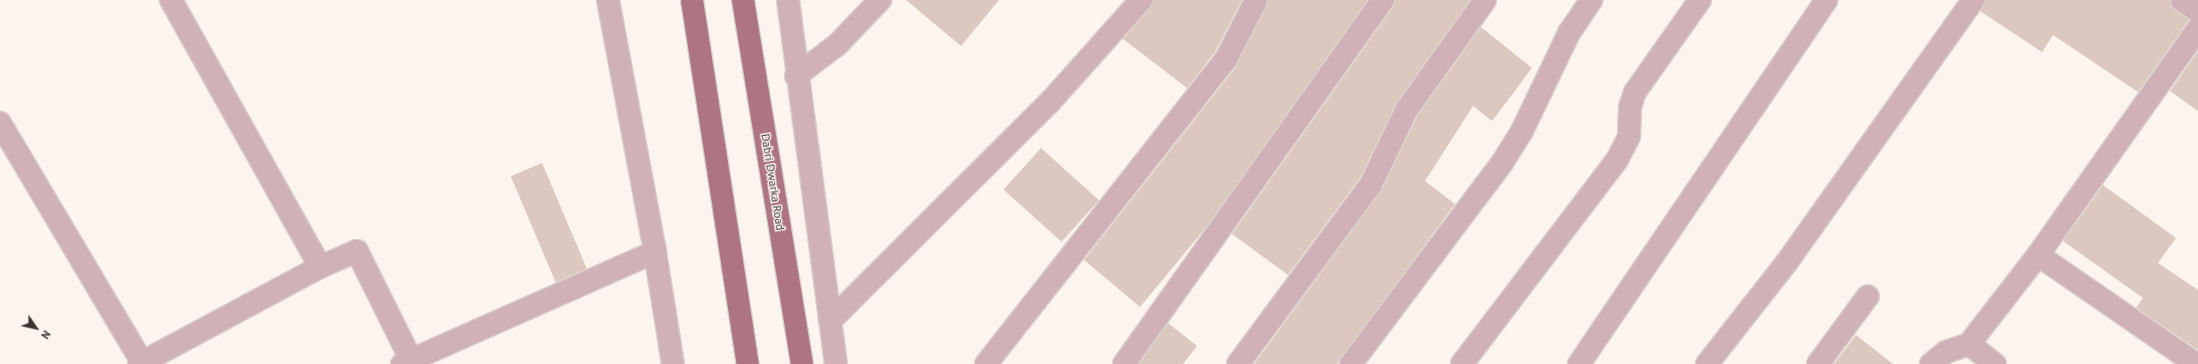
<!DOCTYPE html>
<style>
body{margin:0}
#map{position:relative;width:2198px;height:364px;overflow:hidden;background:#fdf4f0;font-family:"PT Sans",sans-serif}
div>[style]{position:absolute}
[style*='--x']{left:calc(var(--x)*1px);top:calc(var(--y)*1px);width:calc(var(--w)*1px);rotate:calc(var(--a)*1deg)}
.building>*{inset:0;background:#dcc8bf;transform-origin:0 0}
.roads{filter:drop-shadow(1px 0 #dad1ce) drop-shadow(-1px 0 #dad1ce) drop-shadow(0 1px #dad1ce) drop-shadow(0 -1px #dad1ce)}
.minor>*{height:22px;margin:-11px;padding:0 11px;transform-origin:11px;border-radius:11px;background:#d1b1b8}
.major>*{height:22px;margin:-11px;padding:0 11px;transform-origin:11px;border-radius:11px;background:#ad7583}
span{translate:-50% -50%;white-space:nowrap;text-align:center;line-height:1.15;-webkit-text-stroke:3px #fdf4f0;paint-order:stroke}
.street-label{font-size:12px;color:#3c3431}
.north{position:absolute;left:16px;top:308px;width:40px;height:40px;-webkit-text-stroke:3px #fdf4f0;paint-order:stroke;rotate:124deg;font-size:11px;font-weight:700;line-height:16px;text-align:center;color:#3c3431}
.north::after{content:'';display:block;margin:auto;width:14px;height:18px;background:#3c3431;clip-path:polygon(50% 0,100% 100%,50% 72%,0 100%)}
</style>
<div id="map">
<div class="building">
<div style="clip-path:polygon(906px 0,999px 0,961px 46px)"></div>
<div style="clip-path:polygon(1153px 0,1242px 0,1215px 52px,1187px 88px,1123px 39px,1150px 8px)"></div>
<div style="clip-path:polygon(1268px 0,1368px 0,1208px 225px,1140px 307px,1084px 260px,1236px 67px)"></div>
<div style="clip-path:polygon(1395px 0,1470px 0,1397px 102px,1360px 178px,1288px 275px,1232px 234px,1393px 7px)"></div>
<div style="clip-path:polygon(1985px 0,2170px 0,2175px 10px,2189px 20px,2138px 92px,2053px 35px,2042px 52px,1980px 11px)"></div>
<div style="clip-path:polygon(1481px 27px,1532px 68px,1492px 121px,1473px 106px,1425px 181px,1455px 204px,1337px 364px,1254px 364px,1381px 191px,1418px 115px)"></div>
<div style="clip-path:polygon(2198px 51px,2198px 111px,2170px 91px)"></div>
<div style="left:1041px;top:148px;width:78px;height:56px;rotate:42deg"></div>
<div style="left:542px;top:163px;width:115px;height:34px;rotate:67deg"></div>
<div style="clip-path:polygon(2103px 185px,2176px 238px,2158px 263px,2198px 290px,2198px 350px,2136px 308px,2143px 298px,2063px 241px)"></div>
<div style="clip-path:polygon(1168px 323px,1197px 346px,1183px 364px,1139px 364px)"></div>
<div style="clip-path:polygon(1856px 335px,1893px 364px,1834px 364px)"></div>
</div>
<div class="roads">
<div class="minor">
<div style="--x:171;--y:0;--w:306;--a:60.8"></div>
<div style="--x:608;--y:0;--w:256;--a:79.4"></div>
<div style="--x:655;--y:252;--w:113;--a:80.9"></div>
<div style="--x:788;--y:0;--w:367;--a:82.5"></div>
<div style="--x:2182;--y:0;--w:19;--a:35"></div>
<div style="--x:796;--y:76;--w:53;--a:-37.3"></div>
<div style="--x:838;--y:44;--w:61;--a:-46.3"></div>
<div style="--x:0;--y:123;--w:280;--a:59.3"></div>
<div style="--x:2038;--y:255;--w:192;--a:34.6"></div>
<div style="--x:830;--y:321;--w:309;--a:-44.9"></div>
<div style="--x:1049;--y:103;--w:138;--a:-48.2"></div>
<div style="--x:1969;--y:344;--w:33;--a:38"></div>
<div style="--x:139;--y:364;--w:205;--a:-28.2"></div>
<div style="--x:320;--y:267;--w:40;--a:-23.4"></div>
<div style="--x:357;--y:251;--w:126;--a:63.6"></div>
<div style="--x:402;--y:364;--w:277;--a:-23.9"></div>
<div style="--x:986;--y:364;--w:388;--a:-51.8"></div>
<div style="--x:1226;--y:59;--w:66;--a:-63"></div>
<div style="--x:1124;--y:364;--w:447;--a:-54.6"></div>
<div style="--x:1238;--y:364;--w:224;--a:-53.5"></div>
<div style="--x:1371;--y:184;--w:83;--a:-64.4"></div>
<div style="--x:1407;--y:109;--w:134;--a:-54.4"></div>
<div style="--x:1351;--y:364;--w:251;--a:-53.1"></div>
<div style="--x:1502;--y:163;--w:38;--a:-58"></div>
<div style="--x:1522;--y:131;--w:109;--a:-64.4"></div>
<div style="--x:1569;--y:33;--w:40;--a:-56"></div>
<div style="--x:1462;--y:364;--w:256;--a:-52.8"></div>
<div style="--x:1617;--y:160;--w:27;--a:-63"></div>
<div style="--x:1629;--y:136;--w:29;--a:-88"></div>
<div style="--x:1630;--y:107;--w:16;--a:-72"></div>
<div style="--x:1635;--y:92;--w:113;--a:-54.8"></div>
<div style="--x:1579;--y:364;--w:440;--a:-55.8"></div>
<div style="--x:1707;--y:364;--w:130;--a:-51.9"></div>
<div style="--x:1787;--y:262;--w:321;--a:-54.6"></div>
<div style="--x:1818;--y:364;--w:84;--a:-53.7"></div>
<div style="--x:1931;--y:364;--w:19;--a:-39"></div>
<div style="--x:1946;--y:352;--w:24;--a:-19"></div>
<div style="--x:1969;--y:344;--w:113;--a:-52.2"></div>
<div style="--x:2038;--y:255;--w:277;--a:-54.7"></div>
</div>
<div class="major">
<div style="--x:692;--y:0;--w:368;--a:81.3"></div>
<div style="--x:743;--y:0;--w:369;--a:80.8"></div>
</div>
</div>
<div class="street-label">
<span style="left:773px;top:182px;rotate:81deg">Dabri Dwarka Road</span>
</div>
<div class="north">N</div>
</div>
